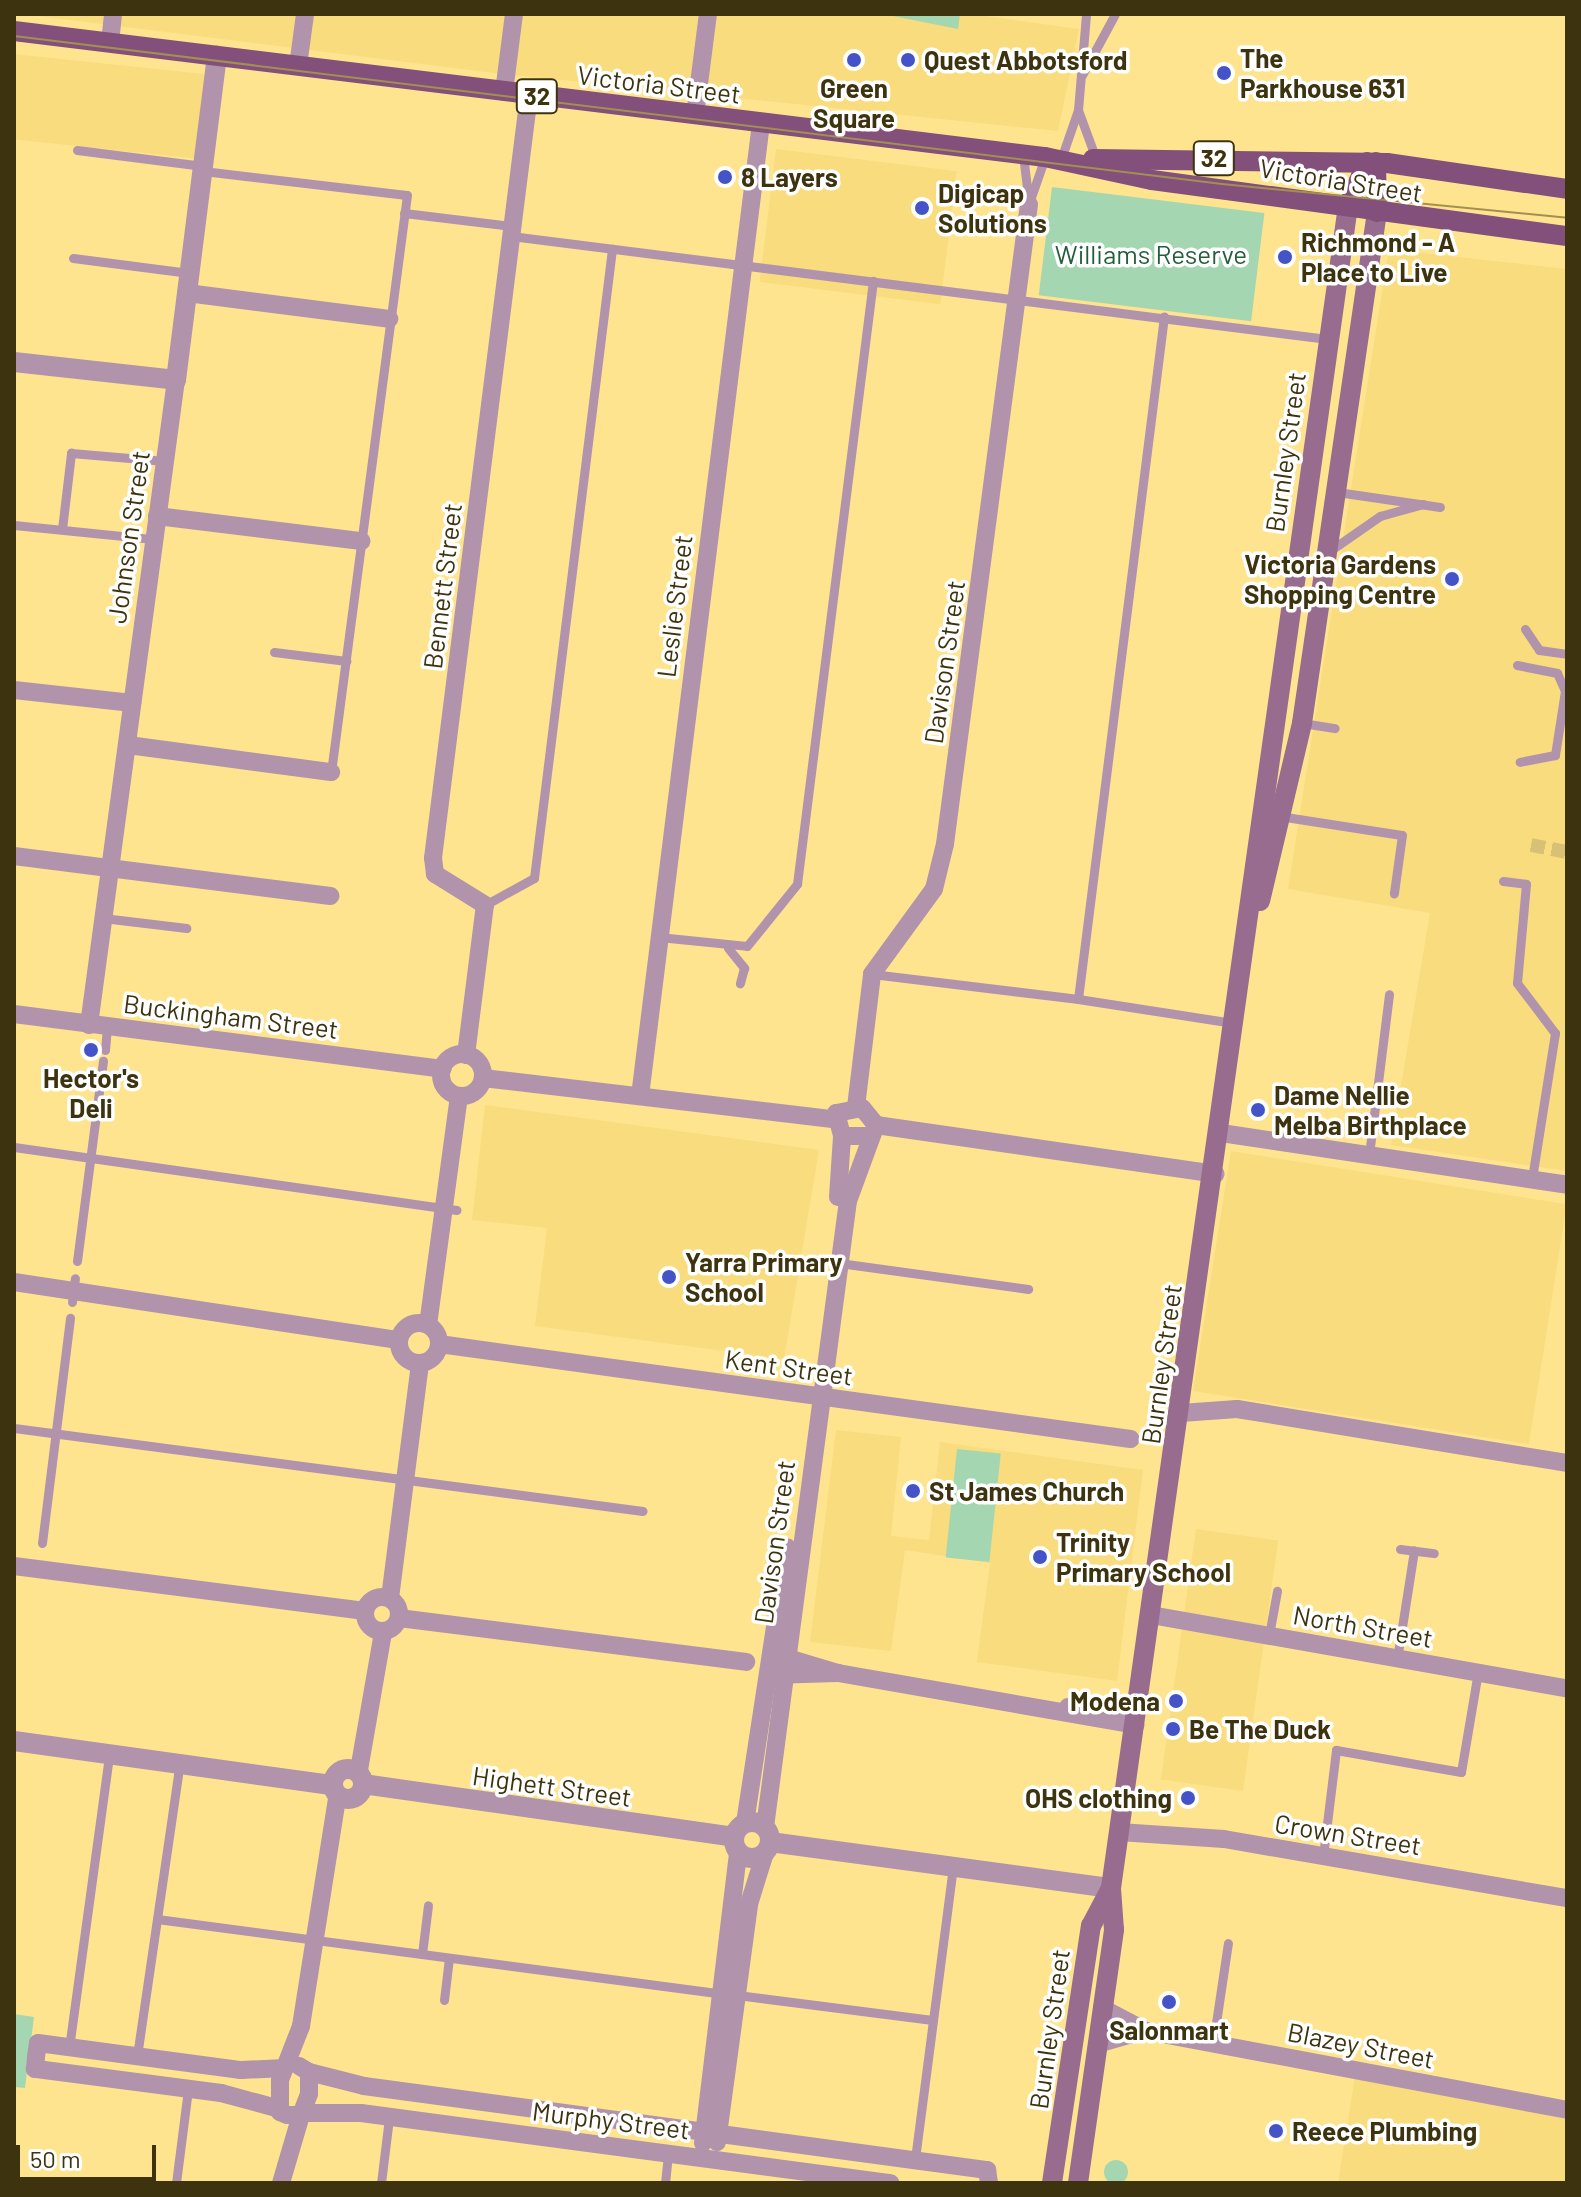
<!DOCTYPE html>
<style>
body{margin:0}
#map{position:relative;width:1581px;height:2197px;overflow:hidden;background:#ffe48f;font-family:Barlow,sans-serif}
div>[style]{position:absolute}
[style*='--x']{left:calc(var(--x)*1px);top:calc(var(--y)*1px);width:calc(var(--w)*1px);rotate:calc(var(--a)*1deg)}
.built>*{inset:0;background:#f9dc7d;transform-origin:0 0}
.green>*{inset:0;background:#a4d7b1;transform-origin:0 0}
.round{border-radius:50%}
.pedestrian-tunnel>*{height:14px;margin-top:-7px;transform-origin:0;background:repeating-linear-gradient(90deg,#d8c175 0 14px,transparent 0 21px)}
.service>*{height:9px;margin:-4.5px;padding:0 4.5px;transform-origin:4.5px;border-radius:4.5px;background:#b193ac}
.minor>*{height:18px;margin:-9px;padding:0 9px;transform-origin:9px;border-radius:9px;background:#b193ac}
.minor>.ring{margin:-9px;padding:0;box-sizing:content-box;background:none;border:18px solid #b193ac;border-radius:50%}
.tertiary>*{height:20px;margin:-10px;padding:0 10px;transform-origin:10px;border-radius:10px;background:#b193ac}
.tertiary>.ring{margin:-10px;padding:0;box-sizing:content-box;background:none;border:20px solid #b193ac;border-radius:50%}
.secondary>*{height:20px;margin:-10px;padding:0 10px;transform-origin:10px;border-radius:10px;background:#976c8f}
.primary>*{height:20px;margin:-10px;padding:0 10px;transform-origin:10px;border-radius:10px;background:#834f7b}
.tram>*{height:2px;margin:-1px;padding:0 1px;transform-origin:1px;border-radius:1px;background:#a38f52}
.dots>*{width:22px;height:22px;translate:-50% -50%;box-sizing:border-box;border:4px solid #fff;border-radius:50%}
span{translate:-50% -50%;white-space:nowrap;text-align:center;line-height:1.15;-webkit-text-stroke:7px #fff;paint-order:stroke}
.shield-label span{padding:2px 6px;background:#fff;border:2px solid;border-radius:6px;-webkit-text-stroke-width:0}
.shield-label{font-size:24px;color:#3e330f;font-weight:700}
.poi-label{font-size:26px;color:#3e330f;font-weight:700}
.left{translate:0 -50%;text-align:left}
.right{translate:-100% -50%;text-align:right}
.street-label{font-size:26px;color:#3e330f}
.park-label{font-size:26px;color:#245f39}
.frame{position:absolute;inset:0;border:16px solid #3e330f;pointer-events:none}
.scale{position:absolute;left:16px;top:2145px;width:140px;height:36px;box-sizing:border-box;border:4px solid #3e330f;border-top:0;padding-left:10px;font-size:24px;line-height:28px;white-space:nowrap;color:#3e330f;-webkit-text-stroke:6px #fff;paint-order:stroke}
</style>
<div id="map">
<div class="built">
<div style="clip-path:polygon(22px 14px,971px 14px,1079px 29px,1058px 131px,494px 73px)"></div>
<div style="left:14px;top:54px;width:191px;height:85px;rotate:6deg"></div>
<div style="left:776px;top:149px;width:182px;height:134px;rotate:7deg"></div>
<div style="clip-path:polygon(1414px 252px,1567px 269px,1567px 1171px,1391px 1145px,1430px 913px,1288px 889px,1388px 254px)"></div>
<div style="clip-path:polygon(485px 1105px,819px 1150px,784px 1359px,535px 1326px,547px 1228px,472px 1220px)"></div>
<div style="left:1231px;top:1151px;width:340px;height:243px;rotate:9deg"></div>
<div style="clip-path:polygon(836px 1430px,901px 1437px,891px 1536px,929px 1540px,940px 1442px,1143px 1470px,1117px 1681px,977px 1662px,990px 1563px,905px 1550px,891px 1651px,810px 1642px)"></div>
<div style="left:1196px;top:1529px;width:83px;height:253px;rotate:8deg"></div>
<div style="clip-path:polygon(1356px 2070px,1567px 2110px,1567px 2183px,1338px 2183px)"></div>
</div>
<div class="green">
<div style="clip-path:polygon(883px 14px,960px 14px,958px 29px)"></div>
<div style="left:1052px;top:187px;width:214px;height:109px;rotate:7deg"></div>
<div style="left:957px;top:1449px;width:44px;height:109px;rotate:6deg"></div>
<div style="clip-path:polygon(14px 2014px,34px 2017px,25px 2088px,14px 2087px)"></div>
<div class="round" style="left:1104px;top:2160px;width:24px;height:24px"></div>
</div>
<div class="pedestrian-tunnel">
<div style="--x:1531;--y:845;--w:37;--a:11"></div>
</div>
<div class="service">
<div style="--x:1082;--y:75;--w:69;--a:-61.6"></div>
<div style="--x:1078;--y:110;--w:52;--a:69.8"></div>
<div style="--x:77;--y:150;--w:127;--a:7.2"></div>
<div style="--x:1023;--y:155;--w:49;--a:83"></div>
<div style="--x:1061;--y:159;--w:52;--a:-70.9"></div>
<div style="--x:1078;--y:110;--w:96;--a:-85.2"></div>
<div style="--x:203;--y:171;--w:205;--a:6.7"></div>
<div style="--x:407;--y:195;--w:582;--a:97.5"></div>
<div style="--x:1029;--y:203;--w:49;--a:-70.8"></div>
<div style="--x:404;--y:213;--w:109;--a:6.9"></div>
<div style="--x:511;--y:236;--w:823;--a:7.19"></div>
<div style="--x:73;--y:258;--w:117;--a:7.4"></div>
<div style="--x:1337;--y:492;--w:104;--a:8.3"></div>
<div style="--x:14;--y:525;--w:140;--a:5.8"></div>
<div style="--x:62;--y:529;--w:77;--a:-83.2"></div>
<div style="--x:71;--y:453;--w:94;--a:4.9"></div>
<div style="--x:1331;--y:550;--w:60;--a:-34.8"></div>
<div style="--x:1380;--y:516;--w:45;--a:-15.6"></div>
<div style="--x:1525;--y:629;--w:25;--a:56"></div>
<div style="--x:1539;--y:650;--w:28;--a:8"></div>
<div style="--x:274;--y:652;--w:73;--a:7.1"></div>
<div style="--x:1517;--y:665;--w:41;--a:11.3"></div>
<div style="--x:1557;--y:673;--w:20;--a:66"></div>
<div style="--x:1565;--y:691;--w:65;--a:98.9"></div>
<div style="--x:1555;--y:755;--w:36;--a:169"></div>
<div style="--x:1302;--y:723;--w:33;--a:9"></div>
<div style="--x:1279;--y:816;--w:124;--a:8.8"></div>
<div style="--x:1402;--y:835;--w:59;--a:97.9"></div>
<div style="--x:1503;--y:881;--w:23;--a:7"></div>
<div style="--x:1526;--y:884;--w:99;--a:95.2"></div>
<div style="--x:1517;--y:983;--w:63;--a:52.8"></div>
<div style="--x:1555;--y:1033;--w:148;--a:99"></div>
<div style="--x:485;--y:905;--w:56;--a:-28.9"></div>
<div style="--x:534;--y:878;--w:634;--a:-82.93"></div>
<div style="--x:103;--y:918;--w:84;--a:6.9"></div>
<div style="--x:659;--y:937;--w:88;--a:5.8"></div>
<div style="--x:747;--y:946;--w:80;--a:-51.1"></div>
<div style="--x:797;--y:884;--w:608;--a:-82.82"></div>
<div style="--x:728;--y:948;--w:26;--a:51"></div>
<div style="--x:744;--y:968;--w:16;--a:105"></div>
<div style="--x:872;--y:974;--w:208;--a:6.9"></div>
<div style="--x:1078;--y:999;--w:688;--a:-82.82"></div>
<div style="--x:1078;--y:999;--w:157;--a:8.8"></div>
<div style="--x:105;--y:1050;--w:22;--a:-85"></div>
<div style="--x:14;--y:1147;--w:447;--a:8.1"></div>
<div style="--x:1369;--y:1155;--w:162;--a:-82.9"></div>
<div style="--x:77;--y:1261;--w:202;--a:-82.6"></div>
<div style="--x:839;--y:1263;--w:191;--a:7.8"></div>
<div style="--x:72;--y:1302;--w:24;--a:-83"></div>
<div style="--x:14;--y:1428;--w:634;--a:7.52"></div>
<div style="--x:42;--y:1543;--w:227;--a:-82.9"></div>
<div style="--x:1400;--y:1549;--w:34;--a:7"></div>
<div style="--x:1269;--y:1635;--w:45;--a:-79.7"></div>
<div style="--x:1397;--y:1659;--w:110;--a:-81.1"></div>
<div style="--x:1323;--y:1856;--w:107;--a:-83"></div>
<div style="--x:1336;--y:1750;--w:127;--a:10"></div>
<div style="--x:1461;--y:1772;--w:101;--a:-80.4"></div>
<div style="--x:157;--y:1919;--w:572;--a:7.54"></div>
<div style="--x:422;--y:1954;--w:49;--a:-83"></div>
<div style="--x:737;--y:1995;--w:197;--a:7.3"></div>
<div style="--x:444;--y:2000;--w:42;--a:-83.2"></div>
<div style="--x:1213;--y:2043;--w:101;--a:-81.5"></div>
<div style="--x:69;--y:2048;--w:296;--a:-82.2"></div>
<div style="--x:137;--y:2056;--w:296;--a:-81.7"></div>
<div style="--x:915;--y:2159;--w:295;--a:-82.6"></div>
<div style="--x:176;--y:2183;--w:95;--a:-82.7"></div>
<div style="--x:381;--y:2183;--w:65;--a:-83"></div>
<div style="--x:665;--y:2183;--w:29;--a:-84"></div>
</div>
<div class="minor">
<div style="--x:110;--y:43;--w:29;--a:-84"></div>
<div style="--x:298;--y:66;--w:52;--a:-82.3"></div>
<div style="--x:504;--y:92;--w:79;--a:-82.7"></div>
<div style="--x:695;--y:115;--w:102;--a:-82.7"></div>
<div style="--x:187;--y:293;--w:204;--a:7.3"></div>
<div style="--x:157;--y:516;--w:206;--a:7"></div>
<div style="--x:14;--y:690;--w:119;--a:6.3"></div>
<div style="--x:128;--y:745;--w:205;--a:7.6"></div>
<div style="--x:14;--y:856;--w:319;--a:7.2"></div>
<div style="--x:14;--y:1014;--w:432;--a:7.3"></div>
<div style="--x:89;--y:1025;--w:651;--a:-82.32"></div>
<div class="ring" style="left:441px;top:1054px;width:24px;height:24px"></div>
<div style="--x:466;--y:1055;--w:151;--a:-82.8"></div>
<div style="--x:485;--y:905;--w:59;--a:-148.2"></div>
<div style="--x:435;--y:874;--w:16;--a:-97"></div>
<div style="--x:433;--y:858;--w:769;--a:-82.83"></div>
<div style="--x:483;--y:1078;--w:352;--a:6.7"></div>
<div style="--x:640;--y:1096;--w:980;--a:-82.91"></div>
<div style="--x:856;--y:1107;--w:134;--a:-83.1"></div>
<div style="--x:872;--y:974;--w:105;--a:-53.9"></div>
<div style="--x:934;--y:889;--w:46;--a:-76.3"></div>
<div style="--x:945;--y:844;--w:645;--a:-82.52"></div>
<div style="--x:876;--y:1125;--w:343;--a:8.2"></div>
<div style="--x:1221;--y:1133;--w:350;--a:8.5"></div>
<div style="--x:838;--y:1197;--w:61;--a:-86.2"></div>
<div style="--x:14;--y:1282;--w:389;--a:8.6"></div>
<div class="ring" style="left:399px;top:1323px;width:22px;height:22px"></div>
<div style="--x:428;--y:1325;--w:231;--a:-82.3"></div>
<div style="--x:439;--y:1344;--w:698;--a:7.82"></div>
<div style="--x:1181;--y:1413;--w:56;--a:-4.1"></div>
<div style="--x:1237;--y:1409;--w:334;--a:9.3"></div>
<div style="--x:14;--y:1566;--w:354;--a:7.3"></div>
<div class="ring" style="left:365px;top:1597px;width:16px;height:16px"></div>
<div style="--x:390;--y:1598;--w:237;--a:-82.7"></div>
<div style="--x:1151;--y:1615;--w:422;--a:10"></div>
<div style="--x:399;--y:1618;--w:350;--a:7.2"></div>
<div style="--x:774;--y:1654;--w:67;--a:16.5"></div>
<div style="--x:838;--y:1673;--w:302;--a:9.9"></div>
<div style="--x:770;--y:1675;--w:68;--a:-1.7"></div>
<div style="--x:1068;--y:1707;--w:69;--a:1.7"></div>
<div style="--x:359;--y:1770;--w:140;--a:-80.1"></div>
<div style="--x:745;--y:1823;--w:279;--a:-81.3"></div>
<div style="--x:765;--y:1827;--w:631;--a:-82.45"></div>
<div style="--x:848;--y:1201;--w:81;--a:-69.8"></div>
<div style="--x:876;--y:1125;--w:22;--a:-129"></div>
<div style="--x:862;--y:1108;--w:26;--a:169"></div>
<div style="--x:836;--y:1113;--w:24;--a:75"></div>
<div style="--x:842;--y:1136;--w:26;--a:0"></div>
<div style="--x:1119;--y:1832;--w:105;--a:3.8"></div>
<div style="--x:1224;--y:1839;--w:348;--a:9.8"></div>
<div style="--x:1102;--y:2008;--w:50;--a:27.6"></div>
<div style="--x:1146;--y:2031;--w:428;--a:10.6"></div>
<div style="--x:1097;--y:2044;--w:48;--a:-15.8"></div>
<div style="--x:299;--y:2066;--w:12;--a:31"></div>
<div style="--x:309;--y:2072;--w:22;--a:90"></div>
<div style="--x:309;--y:2094;--w:22;--a:111"></div>
<div style="--x:301;--y:2115;--w:14;--a:180"></div>
<div style="--x:287;--y:2115;--w:8;--a:-157"></div>
<div style="--x:280;--y:2112;--w:32;--a:-90"></div>
<div style="--x:280;--y:2080;--w:58;--a:-68.7"></div>
<div style="--x:301;--y:2026;--w:231;--a:-81"></div>
<div style="--x:309;--y:2072;--w:57;--a:14.3"></div>
<div style="--x:364;--y:2086;--w:629;--a:7.68"></div>
<div style="--x:987;--y:2170;--w:13;--a:81"></div>
<div style="--x:280;--y:2109;--w:61;--a:-164.8"></div>
<div style="--x:221;--y:2093;--w:188;--a:-172.6"></div>
<div style="--x:35;--y:2069;--w:12;--a:-85"></div>
<div style="--x:36;--y:2057;--w:14;--a:-82"></div>
<div style="--x:38;--y:2043;--w:205;--a:7.6"></div>
<div style="--x:241;--y:2070;--w:44;--a:-2.6"></div>
<div style="--x:302;--y:2113;--w:59;--a:0"></div>
<div style="--x:361;--y:2113;--w:534;--a:7.54"></div>
<div style="--x:717;--y:2142;--w:240;--a:-82.3"></div>
<div style="--x:749;--y:1904;--w:53;--a:-72.6"></div>
<div style="--x:703;--y:2143;--w:293;--a:-83.1"></div>
<div style="--x:281;--y:2183;--w:71;--a:-73.6"></div>
</div>
<div class="tertiary">
<div style="--x:14;--y:362;--w:163;--a:6.3"></div>
<div style="--x:176;--y:380;--w:327;--a:-82.8"></div>
<div style="--x:14;--y:1741;--w:322;--a:7.9"></div>
<div class="ring" style="left:333px;top:1769px;width:10px;height:10px"></div>
<div style="--x:363;--y:1784;--w:375;--a:8.1"></div>
<div class="ring" style="left:734px;top:1822px;width:16px;height:16px"></div>
<div style="--x:770;--y:1842;--w:344;--a:7.7"></div>
</div>
<div class="secondary">
<div style="--x:1260;--y:901;--w:183;--a:-76.7"></div>
<div style="--x:1302;--y:723;--w:516;--a:-81.65"></div>
<div style="--x:1052;--y:2183;--w:260;--a:-81.4"></div>
<div style="--x:1091;--y:1926;--w:43;--a:-62.2"></div>
<div style="--x:1078;--y:2183;--w:256;--a:-81.9"></div>
<div style="--x:1114;--y:1930;--w:42;--a:-94.1"></div>
<div style="--x:1111;--y:1888;--w:1699;--a:-81.98"></div>
</div>
<div class="primary">
<div style="--x:14;--y:31;--w:1039;--a:6.97"></div>
<div style="--x:1045;--y:157;--w:109;--a:12.1"></div>
<div style="--x:1152;--y:180;--w:419;--a:7.7"></div>
<div style="--x:1093;--y:159;--w:294;--a:0.8"></div>
<div style="--x:1387;--y:163;--w:182;--a:8.2"></div>
<div style="--x:1376;--y:162;--w:50;--a:88.9"></div>
<div style="--x:1348;--y:206;--w:48;--a:-66.6"></div>
</div>
<div class="tram">
<div style="--x:14;--y:36;--w:1217;--a:6.98"></div>
<div style="--x:1222;--y:184;--w:347;--a:5.6"></div>
</div>
<div class="dots">
<div style="left:854px;top:60px;background:#4553c8"></div>
<div style="left:908px;top:60px;background:#4553c8"></div>
<div style="left:1224px;top:73px;background:#4553c8"></div>
<div style="left:725px;top:177px;background:#4553c8"></div>
<div style="left:922px;top:208px;background:#4553c8"></div>
<div style="left:1285px;top:257px;background:#4553c8"></div>
<div style="left:1452px;top:579px;background:#4553c8"></div>
<div style="left:91px;top:1050px;background:#4553c8"></div>
<div style="left:1258px;top:1110px;background:#4553c8"></div>
<div style="left:669px;top:1277px;background:#4553c8"></div>
<div style="left:913px;top:1491px;background:#4553c8"></div>
<div style="left:1040px;top:1557px;background:#4553c8"></div>
<div style="left:1176px;top:1701px;background:#4553c8"></div>
<div style="left:1173px;top:1729px;background:#4553c8"></div>
<div style="left:1188px;top:1798px;background:#4553c8"></div>
<div style="left:1169px;top:2002px;background:#4553c8"></div>
<div style="left:1276px;top:2131px;background:#4553c8"></div>
</div>
<div class="shield-label">
<span style="left:537px;top:96px">32</span>
<span style="left:1214px;top:158px">32</span>
</div>
<div class="poi-label">
<span class="left" style="left:1240px;top:73px">The<br>Parkhouse 631</span>
<span class="left" style="left:924px;top:60px">Quest Abbotsford</span>
<span style="left:854px;top:103px">Green<br>Square</span>
<span class="left" style="left:741px;top:177px">8 Layers</span>
<span class="left" style="left:938px;top:208px">Digicap<br>Solutions</span>
<span class="left" style="left:1301px;top:257px">Richmond - A<br>Place to Live</span>
<span class="right" style="left:1436px;top:579px">Victoria Gardens<br>Shopping Centre</span>
<span style="left:91px;top:1093px">Hector's<br>Deli</span>
<span class="left" style="left:1274px;top:1110px">Dame Nellie<br>Melba Birthplace</span>
<span class="left" style="left:685px;top:1277px">Yarra Primary<br>School</span>
<span class="left" style="left:929px;top:1491px">St James Church</span>
<span class="left" style="left:1056px;top:1557px">Trinity<br>Primary School</span>
<span class="right" style="left:1160px;top:1701px">Modena</span>
<span class="left" style="left:1189px;top:1729px">Be The Duck</span>
<span class="right" style="left:1172px;top:1798px">OHS clothing</span>
<span style="left:1169px;top:2030px">Salonmart</span>
<span class="left" style="left:1292px;top:2131px">Reece Plumbing</span>
</div>
<div class="street-label">
<span style="left:659px;top:84px;rotate:7deg">Victoria Street</span>
<span style="left:1341px;top:180px;rotate:9deg">Victoria Street</span>
<span style="left:1285px;top:452px;rotate:-82deg">Burnley Street</span>
<span style="left:128px;top:537px;rotate:-82deg">Johnson Street</span>
<span style="left:442px;top:586px;rotate:-83deg">Bennett Street</span>
<span style="left:674px;top:606px;rotate:-83deg">Leslie Street</span>
<span style="left:944px;top:662px;rotate:-82deg">Davison Street</span>
<span style="left:231px;top:1016px;rotate:7deg">Buckingham Street</span>
<span style="left:1161px;top:1364px;rotate:-82deg">Burnley Street</span>
<span style="left:789px;top:1367px;rotate:8deg">Kent Street</span>
<span style="left:774px;top:1542px;rotate:-82deg">Davison Street</span>
<span style="left:1363px;top:1626px;rotate:10deg">North Street</span>
<span style="left:552px;top:1786px;rotate:8deg">Highett Street</span>
<span style="left:1348px;top:1834px;rotate:9deg">Crown Street</span>
<span style="left:1049px;top:2029px;rotate:-82deg">Burnley Street</span>
<span style="left:1361px;top:2045px;rotate:11deg">Blazey Street</span>
<span style="left:611px;top:2120px;rotate:7deg">Murphy Street</span>
</div>
<div class="park-label">
<span style="left:1151px;top:254px">Williams Reserve</span>
</div>
<div class="frame"></div>
<div class="scale">50 m</div>
</div>
